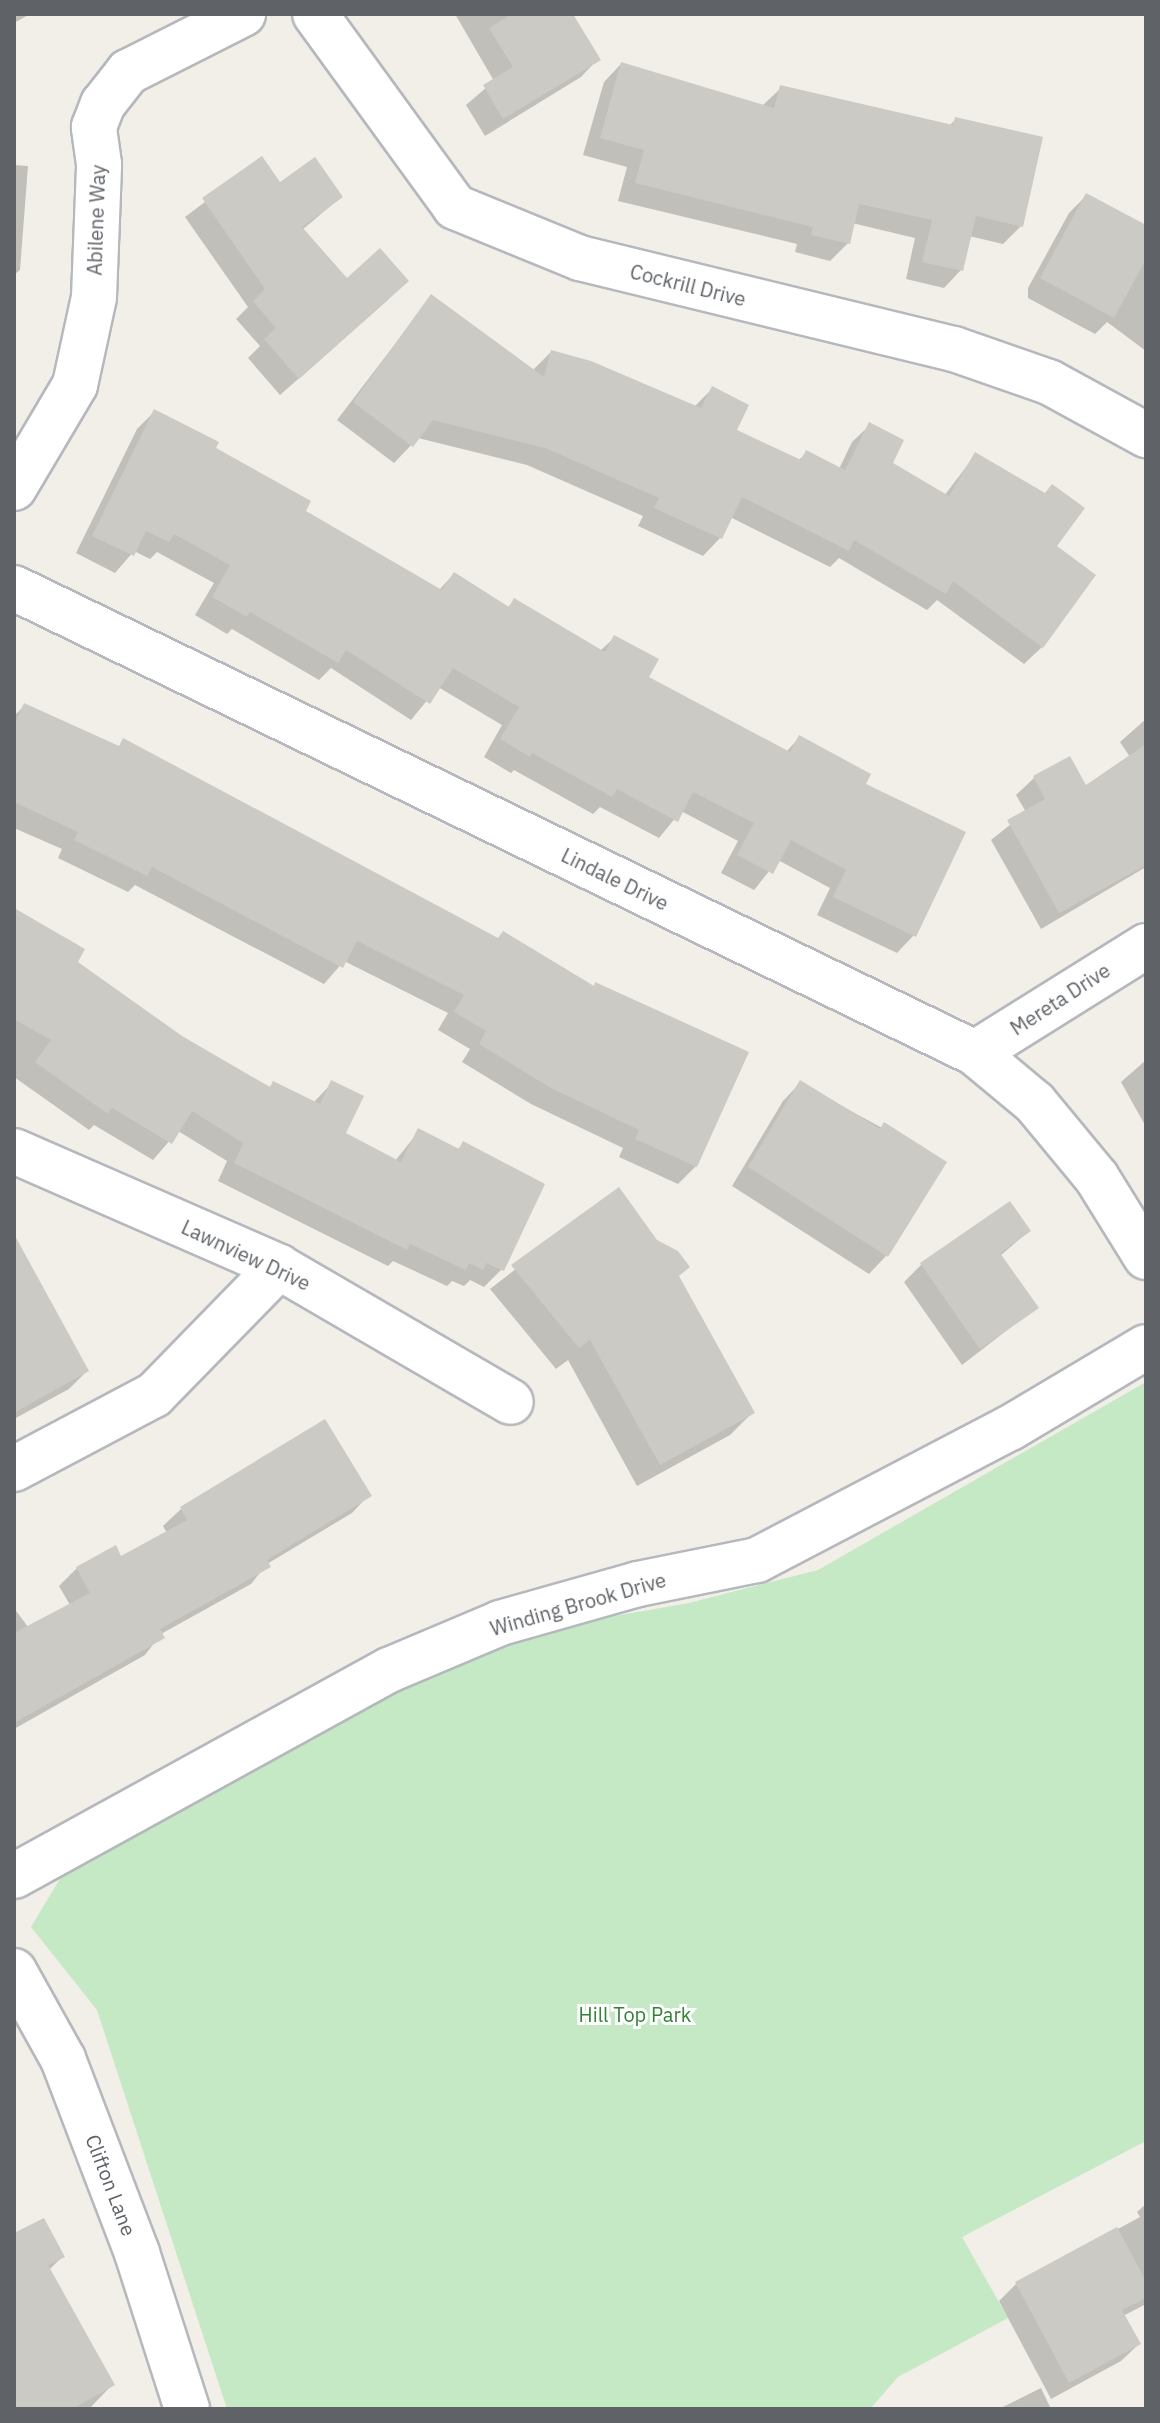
<!DOCTYPE html>
<style>
body{margin:0}
#map{position:relative;width:1160px;height:2423px;overflow:hidden;background:#f1efe8;font-family:"IBM Plex Sans",sans-serif}
div>[style]{position:absolute}
[style*='--x']{left:calc(var(--x)*1px);top:calc(var(--y)*1px);width:calc(var(--w)*1px);rotate:calc(var(--a)*1deg)}
.green>*{inset:0;background:#c5e8c5}
.shadow>*{inset:0;background:#0003}
.building>*{inset:0;background:#cccac5}
.roads{filter:drop-shadow(2px 0 #b5b8bc) drop-shadow(-2px 0 #b5b8bc) drop-shadow(0 2px #b5b8bc) drop-shadow(0 -2px #b5b8bc)}
.street>*{height:44px;margin:-22px;padding:0 22px;transform-origin:22px;border-radius:22px;background:#fff}
.secondary>*{height:44px;margin:-22px;padding:0 22px;transform-origin:22px;border-radius:22px;background:#fff}
span{translate:-50% -50%;white-space:nowrap;text-align:center;line-height:1.15;-webkit-text-stroke:6px #fff;paint-order:stroke}
.street-label{font-size:20px;color:#5f6368}
.park-label{font-size:20px;color:#348238}
.frame{position:absolute;inset:0;border:16px solid #5f6368;pointer-events:none}
</style>
<div id="map">
<div class="green">
<div style="clip-path:polygon(1146px 1382px,1146px 2141px,962px 2237px,1008px 2318px,898px 2377px,870px 2409px,227px 2409px,97px 2010px,31px 1927px,67px 1867px,456px 1660px,551px 1627px,689px 1603px,818px 1570px)"></div>
</div>
<div class="shadow">
<div style="clip-path:polygon(14px 14px,30px 14px,14px 23px)"></div>
<div style="clip-path:polygon(455px 14px,571px 14px,598px 59px,581px 77px,485px 136px,466px 105px,494px 81px)"></div>
<div style="clip-path:polygon(621px 64px,762px 106px,781px 88px,949px 126px,956px 119px,1021px 226px,1003px 244px,969px 236px,961px 270px,944px 288px,906px 279px,915px 238px,852px 223px,848px 243px,830px 261px,795px 252px,797px 244px,618px 201px,627px 167px,583px 155px,604px 82px)"></div>
<div style="clip-path:polygon(262px 159px,280px 185px,341px 197px,302px 230px,346px 281px,389px 299px,280px 395px,248px 358px,260px 346px,236px 319px,248px 307px,185px 217px)"></div>
<div style="clip-path:polygon(14px 165px,28px 166px,20px 270px,14px 275px)"></div>
<div style="clip-path:polygon(1087px 195px,1146px 227px,1146px 351px,1107px 322px,1095px 334px,1028px 298px,1028px 288px,1069px 213px)"></div>
<div style="clip-path:polygon(431px 297px,532px 371px,551px 352px,694px 407px,712px 389px,735px 431px,798px 461px,807px 452px,839px 469px,852px 442px,870px 425px,890px 464px,944px 496px,976px 454px,1054px 547px,1042px 647px,1024px 664px,937px 600px,927px 610px,839px 558px,830px 567px,730px 517px,720px 538px,703px 556px,638px 526px,643px 516px,527px 465px,418px 438px,394px 463px,337px 420px)"></div>
<div style="clip-path:polygon(154px 412px,303px 511px,439px 590px,454px 574px,507px 608px,514px 601px,600px 651px,615px 637px,647px 677px,786px 752px,799px 738px,863px 785px,914px 935px,897px 953px,817px 915px,830px 888px,778px 860px,754px 890px,721px 873px,738px 841px,681px 811px,659px 838px,600px 807px,593px 814px,514px 770px,511px 773px,484px 757px,502px 725px,438px 687px,411px 720px,331px 668px,319px 680px,232px 629px,227px 634px,195px 615px,214px 583px,157px 552px,150px 559px,134px 551px,115px 573px,76px 553px,137px 429px)"></div>
<div style="clip-path:polygon(24px 706px,117px 748px,124px 741px,696px 1166px,678px 1184px,619px 1157px,623px 1148px,531px 1104px,462px 1062px,470px 1049px,438px 1030px,448px 1013px,344px 961px,324px 984px,135px 885px,128px 892px,58px 858px,62px 849px,14px 828px,14px 716px)"></div>
<div style="clip-path:polygon(1146px 719px,1146px 867px,1041px 929px,991px 840px,1026px 812px,1016px 795px,1034px 778px,1069px 758px,1085px 787px,1130px 757px,1120px 742px)"></div>
<div style="clip-path:polygon(14px 910px,75px 963px,181px 1038px,268px 1088px,273px 1084px,313px 1103px,332px 1083px,343px 1134px,395px 1161px,419px 1131px,457px 1150px,464px 1143px,502px 1269px,484px 1287px,470px 1280px,464px 1286px,452px 1281px,447px 1286px,393px 1261px,388px 1266px,218px 1181px,227px 1161px,178px 1131px,153px 1160px,94px 1125px,89px 1130px,14px 1077px)"></div>
<div style="clip-path:polygon(1146px 1060px,1146px 1127px,1121px 1082px)"></div>
<div style="clip-path:polygon(800px 1083px,944px 1162px,886px 1256px,869px 1274px,732px 1186px,783px 1101px)"></div>
<div style="clip-path:polygon(618px 1190px,677px 1277px,752px 1413px,730px 1435px,637px 1486px,568px 1360px,556px 1369px,490px 1289px)"></div>
<div style="clip-path:polygon(1029px 1231px,1000px 1256px,1036px 1308px,962px 1365px,904px 1282px,922px 1264px)"></div>
<div style="clip-path:polygon(14px 1243px,87px 1371px,69px 1389px,14px 1419px)"></div>
<div style="clip-path:polygon(369px 1495px,352px 1513px,267px 1564px,251px 1584px,161px 1634px,145px 1655px,14px 1729px,14px 1608px,28px 1627px,70px 1605px,59px 1586px,77px 1568px,121px 1559px,167px 1533px,163px 1526px,181px 1509px)"></div>
<div style="clip-path:polygon(1146px 2204px,1146px 2304px,1123px 2316px,1139px 2344px,1121px 2361px,1051px 2399px,999px 2301px,1016px 2284px,1140px 2217px,1137px 2212px)"></div>
<div style="clip-path:polygon(14px 2235px,62px 2257px,49px 2270px,112px 2385px,89px 2409px,14px 2409px)"></div>
<div style="clip-path:polygon(1041px 2388px,1051px 2409px,999px 2409px)"></div>
</div>
<div class="building">
<div style="clip-path:polygon(512px 14px,573px 14px,601px 60px,503px 119px,483px 85px,513px 67px,489px 28px)"></div>
<div style="clip-path:polygon(621px 62px,774px 108px,780px 85px,953px 125px,955px 117px,1043px 137px,1023px 227px,976px 216px,963px 271px,922px 262px,932px 220px,859px 204px,850px 244px,811px 235px,813px 227px,635px 183px,644px 150px,600px 138px)"></div>
<div style="clip-path:polygon(262px 156px,280px 182px,315px 157px,343px 197px,302px 227px,347px 278px,380px 248px,409px 281px,299px 379px,264px 339px,276px 328px,253px 301px,265px 289px,202px 198px)"></div>
<div style="clip-path:polygon(1086px 193px,1146px 225px,1146px 259px,1114px 318px,1040px 278px)"></div>
<div style="clip-path:polygon(431px 294px,544px 377px,551px 350px,591px 361px,701px 408px,712px 386px,749px 405px,737px 430px,801px 460px,806px 450px,845px 470px,869px 422px,904px 440px,893px 463px,949px 496px,975px 452px,1045px 493px,1052px 484px,1085px 508px,1057px 546px,1096px 575px,1043px 648px,953px 581px,946px 594px,854px 540px,849px 551px,742px 497px,722px 539px,654px 508px,659px 498px,545px 448px,433px 420px,413px 447px,353px 402px)"></div>
<div style="clip-path:polygon(154px 409px,219px 442px,216px 448px,311px 501px,306px 511px,442px 590px,454px 572px,509px 607px,514px 598px,605px 652px,614px 635px,659px 659px,649px 677px,790px 752px,799px 735px,871px 774px,866px 784px,966px 832px,916px 937px,833px 897px,846px 870px,791px 840px,773px 874px,737px 855px,754px 823px,693px 792px,678px 822px,617px 789px,612px 797px,532px 753px,530px 757px,500px 739px,519px 707px,453px 668px,430px 704px,346px 650px,338px 663px,250px 612px,247px 617px,212px 597px,230px 565px,174px 534px,169px 542px,146px 531px,134px 556px,92px 536px)"></div>
<div style="clip-path:polygon(24px 703px,119px 746px,123px 738px,498px 938px,503px 931px,594px 986px,595px 982px,749px 1052px,697px 1167px,635px 1139px,639px 1130px,549px 1087px,479px 1044px,486px 1031px,454px 1012px,464px 995px,357px 941px,343px 968px,152px 867px,147px 876px,74px 840px,78px 832px,14px 802px,14px 725px)"></div>
<div style="clip-path:polygon(1146px 744px,1146px 865px,1059px 913px,1007px 820px,1045px 799px,1033px 776px,1070px 756px,1086px 785px)"></div>
<div style="clip-path:polygon(14px 908px,85px 949px,78px 962px,182px 1036px,270px 1087px,273px 1081px,320px 1104px,331px 1080px,364px 1096px,346px 1133px,401px 1162px,418px 1128px,459px 1149px,463px 1141px,545px 1184px,504px 1271px,486px 1263px,483px 1270px,469px 1263px,466px 1270px,410px 1244px,407px 1250px,234px 1163px,243px 1143px,192px 1111px,172px 1144px,112px 1108px,108px 1114px,35px 1062px,51px 1040px,14px 1019px)"></div>
<div style="clip-path:polygon(800px 1080px,880px 1129px,884px 1122px,947px 1162px,888px 1257px,748px 1167px)"></div>
<div style="clip-path:polygon(619px 1187px,657px 1240px,678px 1251px,690px 1267px,679px 1276px,755px 1413px,660px 1465px,590px 1340px,579px 1348px,511px 1265px)"></div>
<div style="clip-path:polygon(1010px 1201px,1031px 1231px,1000px 1253px,1039px 1308px,980px 1349px,920px 1263px)"></div>
<div style="clip-path:polygon(14px 1234px,89px 1371px,14px 1413px)"></div>
<div style="clip-path:polygon(325px 1419px,372px 1496px,267px 1560px,271px 1567px,160px 1629px,165px 1638px,14px 1723px,14px 1633px,90px 1593px,76px 1567px,116px 1545px,121px 1556px,187px 1520px,180px 1507px)"></div>
<div style="clip-path:polygon(44px 2218px,65px 2257px,48px 2265px,115px 2385px,72px 2409px,14px 2409px,14px 2233px)"></div>
<div style="clip-path:polygon(1117px 2227px,1146px 2281px,1146px 2298px,1122px 2310px,1141px 2344px,1069px 2383px,1015px 2282px)"></div>
</div>
<div class="roads">
<div class="street">
<div style="--x:315;--y:14;--w:238;--a:54"></div>
<div style="--x:455;--y:207;--w:135;--a:22.2"></div>
<div style="--x:580;--y:258;--w:385;--a:13.7"></div>
<div style="--x:954;--y:349;--w:101;--a:19.2"></div>
<div style="--x:1049;--y:382;--w:111;--a:28.7"></div>
<div style="--x:14;--y:488;--w:120;--a:-59.4"></div>
<div style="--x:75;--y:385;--w:90;--a:-77.8"></div>
<div style="--x:94;--y:297;--w:133;--a:-87.8"></div>
<div style="--x:99;--y:164;--w:37;--a:-98"></div>
<div style="--x:94;--y:127;--w:25;--a:-69"></div>
<div style="--x:103;--y:104;--w:41;--a:-52"></div>
<div style="--x:128;--y:72;--w:129;--a:-26.8"></div>
<div style="--x:14;--y:588;--w:1068;--a:25.82"></div>
<div style="--x:975;--y:1053;--w:78;--a:39.8"></div>
<div style="--x:1035;--y:1103;--w:97;--a:50.4"></div>
<div style="--x:1097;--y:1178;--w:93;--a:58.2"></div>
<div style="--x:975;--y:1053;--w:202;--a:-32"></div>
<div style="--x:14;--y:1151;--w:289;--a:23.6"></div>
<div style="--x:279;--y:1267;--w:268;--a:30.2"></div>
<div style="--x:14;--y:1469;--w:158;--a:-27.9"></div>
<div style="--x:154;--y:1395;--w:179;--a:-45.7"></div>
<div style="--x:14;--y:1971;--w:101;--a:60.9"></div>
<div style="--x:63;--y:2059;--w:208;--a:69.1"></div>
<div style="--x:137;--y:2253;--w:164;--a:72.2"></div>
</div>
<div class="secondary">
<div style="--x:14;--y:1876;--w:428;--a:-28.8"></div>
<div style="--x:389;--y:1670;--w:121;--a:-22.9"></div>
<div style="--x:500;--y:1623;--w:143;--a:-15.8"></div>
<div style="--x:638;--y:1584;--w:121;--a:-11.4"></div>
<div style="--x:757;--y:1560;--w:285;--a:-27.6"></div>
<div style="--x:1010;--y:1428;--w:158;--a:-30.8"></div>
</div>
</div>
<div class="street-label">
<span style="left:96px;top:220px;rotate:-88deg">Abilene Way</span>
<span style="left:688px;top:285px;rotate:14deg">Cockrill Drive</span>
<span style="left:615px;top:879px;rotate:26deg">Lindale Drive</span>
<span style="left:1060px;top:999px;rotate:-33deg">Mereta Drive</span>
<span style="left:246px;top:1255px;rotate:25deg">Lawnview Drive</span>
<span style="left:578px;top:1604px;rotate:-16deg">Winding Brook Drive</span>
<span style="left:111px;top:2185px;rotate:69deg">Clifton Lane</span>
</div>
<div class="park-label">
<span style="left:635px;top:2014px">Hill Top Park</span>
</div>
<div class="frame"></div>
</div>
